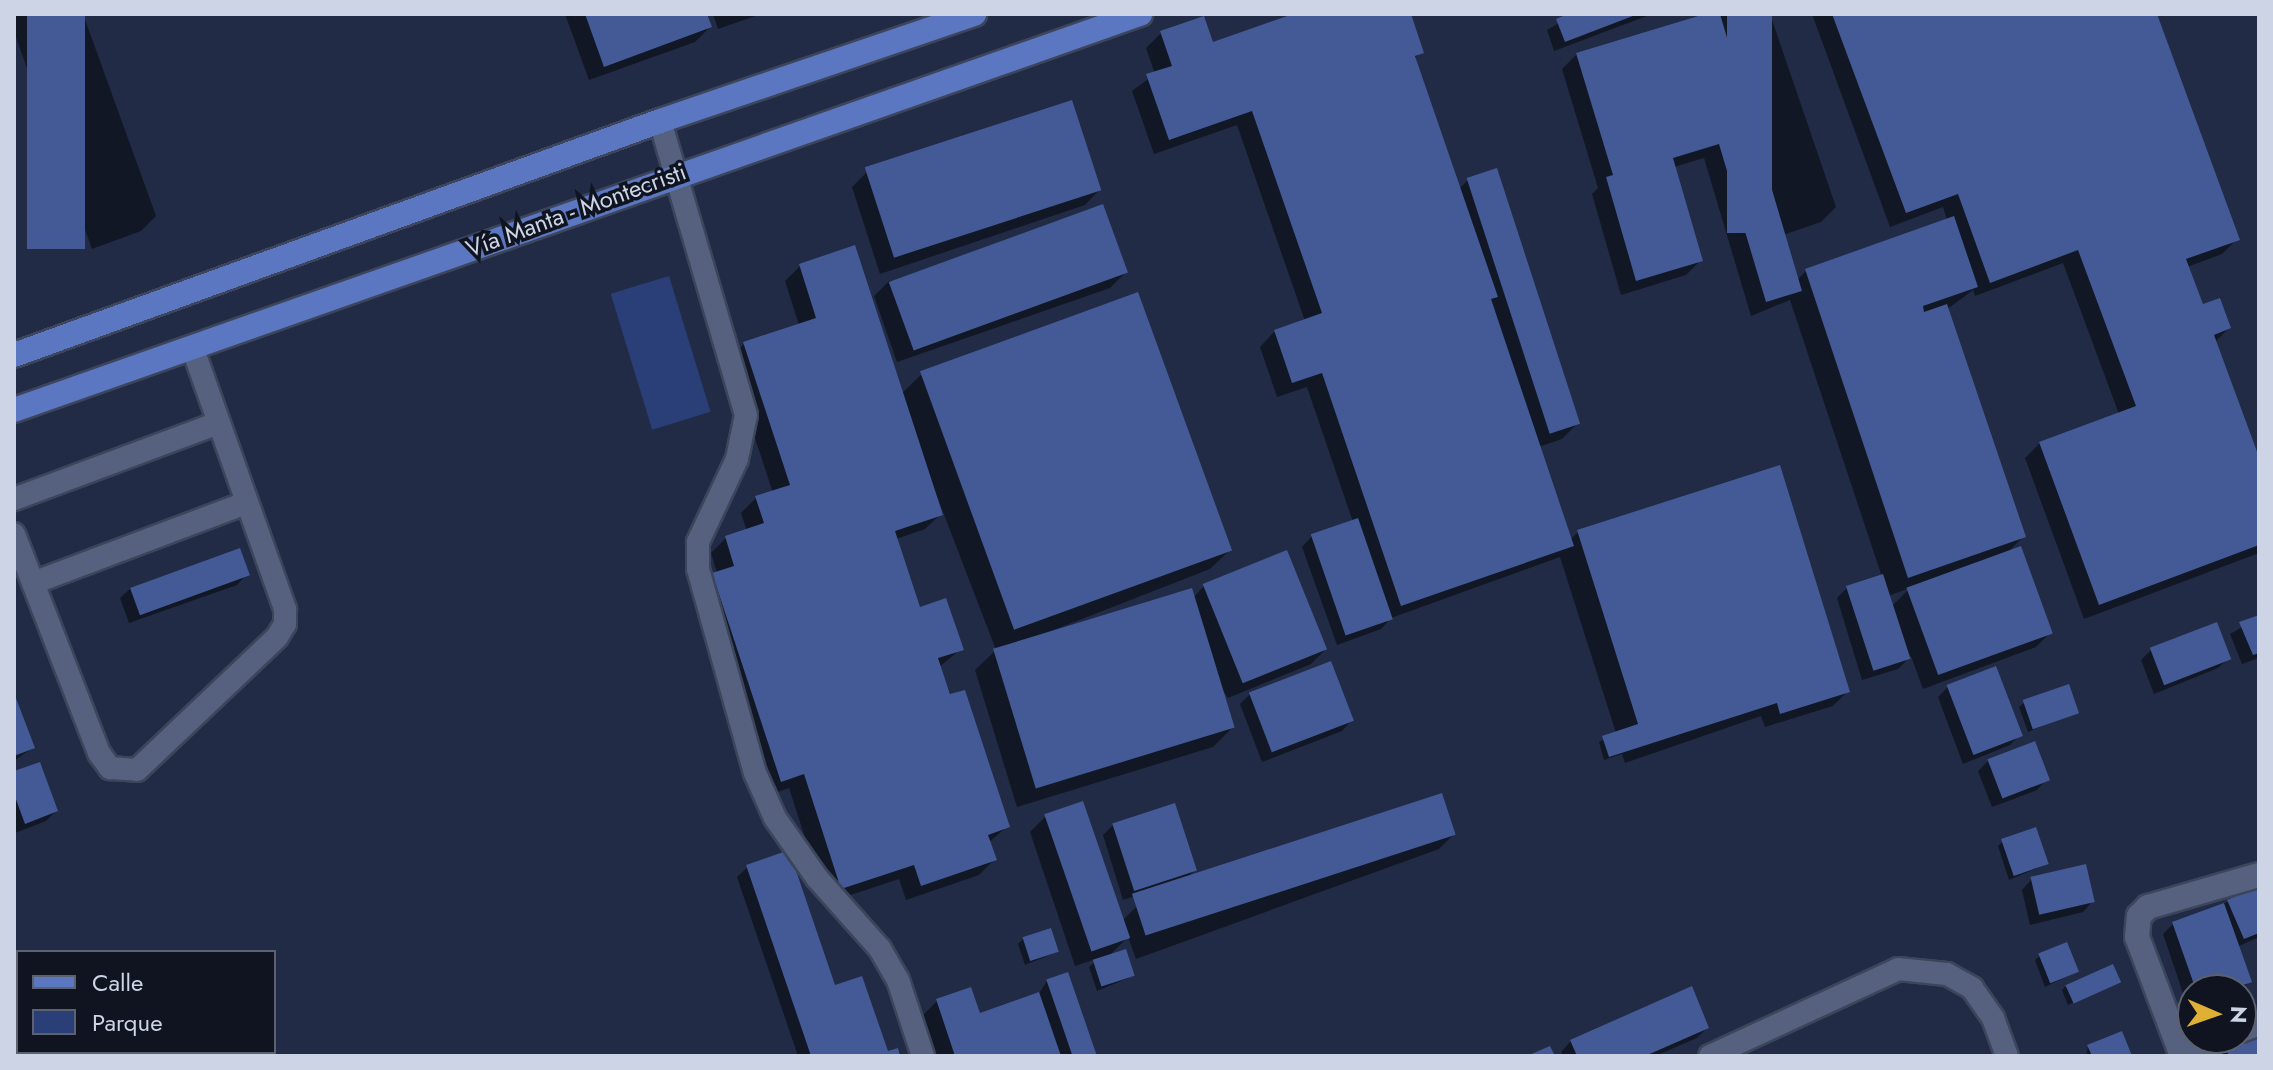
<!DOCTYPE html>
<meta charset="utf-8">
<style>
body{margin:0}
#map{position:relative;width:2273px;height:1070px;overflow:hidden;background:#212b45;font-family:Jost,sans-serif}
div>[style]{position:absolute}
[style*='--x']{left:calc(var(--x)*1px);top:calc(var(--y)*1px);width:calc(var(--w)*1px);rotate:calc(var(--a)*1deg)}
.green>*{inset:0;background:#2a3f77;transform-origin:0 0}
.shadow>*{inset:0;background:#0007}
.building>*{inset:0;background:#435a96;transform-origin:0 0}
.roads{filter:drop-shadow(2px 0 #3c455b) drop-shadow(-2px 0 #3c455b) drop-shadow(0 2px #3c455b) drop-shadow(0 -2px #3c455b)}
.lane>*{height:22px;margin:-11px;padding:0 11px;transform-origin:11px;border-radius:11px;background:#55617e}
.street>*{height:24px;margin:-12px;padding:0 12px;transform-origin:12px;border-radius:12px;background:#55617e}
.primary>*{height:24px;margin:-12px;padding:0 12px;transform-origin:12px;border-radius:12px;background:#5b77c1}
span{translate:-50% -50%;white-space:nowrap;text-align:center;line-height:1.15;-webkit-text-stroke:7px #101420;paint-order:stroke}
.street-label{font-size:24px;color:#ccd4e5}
.frame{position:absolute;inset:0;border:16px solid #ccd4e5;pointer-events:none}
.legend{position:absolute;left:16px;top:950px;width:260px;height:104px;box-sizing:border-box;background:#101420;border:2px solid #5b616f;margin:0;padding:10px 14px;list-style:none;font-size:24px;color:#ccd4e5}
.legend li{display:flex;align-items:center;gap:16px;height:40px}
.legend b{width:40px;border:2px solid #5b616f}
.north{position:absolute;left:2177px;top:974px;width:80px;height:80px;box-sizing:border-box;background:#101420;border:2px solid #5b616f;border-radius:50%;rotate:92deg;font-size:22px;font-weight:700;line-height:32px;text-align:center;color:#ccd4e5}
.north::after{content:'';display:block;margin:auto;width:28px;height:36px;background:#e0b034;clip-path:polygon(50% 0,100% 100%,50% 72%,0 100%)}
</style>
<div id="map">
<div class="green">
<div style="left:669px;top:276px;width:142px;height:61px;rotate:73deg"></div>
</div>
<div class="shadow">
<div style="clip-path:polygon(14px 14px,83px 14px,156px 216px,141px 231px,92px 249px,14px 32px)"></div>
<div style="clip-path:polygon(565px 14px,705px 14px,710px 27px,695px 42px,589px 80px)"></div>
<div style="clip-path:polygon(713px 14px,761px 14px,718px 29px)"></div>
<div style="clip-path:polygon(1299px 14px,1408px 14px,1421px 52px,1414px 59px,1459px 189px,1468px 180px,1577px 424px,1562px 439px,1538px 447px,1570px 540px,1578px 532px,1848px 691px,1833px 706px,1765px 727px,1761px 716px,1625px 763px,1622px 754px,1604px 760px,1599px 742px,1616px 733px,1560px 557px,1391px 618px,1381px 629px,1337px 645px,1302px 547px,1312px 536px,1353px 522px,1307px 387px,1277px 397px,1260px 347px,1275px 331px,1305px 321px,1237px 125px,1154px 154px,1132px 91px,1155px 74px,1146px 48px,1161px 33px,1211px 44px)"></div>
<div style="clip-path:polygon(1574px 14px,1652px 14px,1554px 51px,1547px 30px)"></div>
<div style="clip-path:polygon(evenodd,1708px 14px,1770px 14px,1836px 207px,1821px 222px,1783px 235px,1797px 280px,1806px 271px,1947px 220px,1943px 207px,1890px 227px,1812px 14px,2154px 14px,2237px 239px,2222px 254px,2187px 267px,2202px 306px,2229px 328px,2214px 343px,2259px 463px,2259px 553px,2084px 619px,2025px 458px,2040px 443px,2119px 414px,2063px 263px,1975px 296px,1973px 290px,1946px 310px,2023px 537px,2007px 553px,2051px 632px,2036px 647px,1923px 689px,1911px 656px,1898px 669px,1862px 680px,1837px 598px,1847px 588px,1882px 577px,1790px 300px,1751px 316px,1704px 158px,1674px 167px,1701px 260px,1686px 275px,1621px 295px,1592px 194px,1598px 188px,1562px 69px,1577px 54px,1708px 14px,1910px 588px,1891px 607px,1888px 596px,1910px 588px)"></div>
<div style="clip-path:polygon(867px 172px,1100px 189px,1085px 205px,880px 274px,852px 187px)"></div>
<div style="clip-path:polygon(800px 266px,901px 394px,922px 374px,1230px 550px,1210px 569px,1023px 642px,1193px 598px,1204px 586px,1326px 649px,1311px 664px,1228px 698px,1219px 684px,1233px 727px,1213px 747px,1017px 807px,975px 670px,996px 650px,925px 465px,941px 514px,925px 529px,896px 539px,919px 609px,961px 649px,939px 667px,1008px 826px,988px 843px,994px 860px,979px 875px,906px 900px,899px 879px,826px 903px,789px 788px,766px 796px,698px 590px,717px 573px,711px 553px,726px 538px,747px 531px,741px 513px,756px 498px,773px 493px,729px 359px,744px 344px,799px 325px,785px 281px)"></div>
<div style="clip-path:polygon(1125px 273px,1110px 288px,897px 362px,874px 296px,889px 281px)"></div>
<div style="clip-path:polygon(247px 574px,237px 585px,129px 623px,120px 598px,131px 588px)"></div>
<div style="clip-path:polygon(2259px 617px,2259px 658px,2242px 664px,2230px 634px)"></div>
<div style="clip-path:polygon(2151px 650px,2229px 658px,2218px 668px,2154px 694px,2141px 660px)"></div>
<div style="clip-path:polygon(1948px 687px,2020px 735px,2010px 745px,1963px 764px,1938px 697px)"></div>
<div style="clip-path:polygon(1250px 694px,1352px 720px,1342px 731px,1262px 762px,1240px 704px)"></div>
<div style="clip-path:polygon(14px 697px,32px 748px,14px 761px)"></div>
<div style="clip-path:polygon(2024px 703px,2076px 712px,2028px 732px,2019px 707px)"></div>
<div style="clip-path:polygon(1988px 761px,2047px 779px,2037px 790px,1992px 807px,1978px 771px)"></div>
<div style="clip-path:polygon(14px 773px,56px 811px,46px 821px,15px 833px)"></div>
<div style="clip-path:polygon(1045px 817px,1121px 922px,1137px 906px,1454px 834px,1439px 849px,1136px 959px,1128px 937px,1107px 958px,1133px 976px,1097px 991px,1089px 967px,1099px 958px,1075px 966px,1030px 832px)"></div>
<div style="clip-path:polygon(1113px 825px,1194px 871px,1184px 881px,1123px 900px,1103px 835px)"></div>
<div style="clip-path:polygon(2003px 841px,2047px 864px,2009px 880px,1998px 846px)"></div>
<div style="clip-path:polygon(748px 867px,886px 1054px,898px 1056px,798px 1056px,737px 877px)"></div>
<div style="clip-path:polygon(2032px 879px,2093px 901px,2083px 912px,2030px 925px,2022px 890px)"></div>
<div style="clip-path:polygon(2259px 889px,2259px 937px,2237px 947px,2249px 982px,2241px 990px,2193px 990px,2193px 999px,2186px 1002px,2163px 934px,2173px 924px)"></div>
<div style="clip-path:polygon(1023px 939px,1057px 952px,1025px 965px,1018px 944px)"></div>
<div style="clip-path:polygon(2040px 956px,2076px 972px,2045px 987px,2035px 960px)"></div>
<div style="clip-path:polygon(1047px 981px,1095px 1056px,930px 1056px,918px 1020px,937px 1001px,979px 1015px,1038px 995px)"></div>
<div style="clip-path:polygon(2118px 981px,2068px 1005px,2062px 990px,2067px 985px)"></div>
<div style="clip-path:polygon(1707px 1028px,1697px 1038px,1655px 1056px,1563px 1056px,1561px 1052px,1571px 1041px)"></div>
<div style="clip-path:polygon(2259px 1037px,2259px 1056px,2219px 1056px,2226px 1049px)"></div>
<div style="clip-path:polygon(2088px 1047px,2130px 1056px,2086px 1056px)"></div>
</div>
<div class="building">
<div style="left:27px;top:14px;width:58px;height:235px"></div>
<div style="clip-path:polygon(585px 14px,707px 14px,712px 27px,604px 67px)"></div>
<div style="clip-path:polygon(1293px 14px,1411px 14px,1424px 53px,1415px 56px,1498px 297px,1491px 299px,1574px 546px,1401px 606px,1322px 373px,1292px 383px,1274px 330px,1322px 313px,1252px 111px,1169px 140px,1146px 74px,1172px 66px,1160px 31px,1204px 16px,1213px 42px)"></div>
<div style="clip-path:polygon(1568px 14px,1638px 14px,1565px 42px,1556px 19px)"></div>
<div style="clip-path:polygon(1705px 14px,1720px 14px,1802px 291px,1766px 302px,1719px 144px,1673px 158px,1703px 261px,1636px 281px,1606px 177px,1613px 175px,1576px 53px)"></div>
<div style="left:1727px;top:14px;width:45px;height:219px"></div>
<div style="clip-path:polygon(1832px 14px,2157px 14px,2240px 240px,2186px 259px,2203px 304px,2220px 298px,2231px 328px,2214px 335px,2259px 457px,2259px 545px,2099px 605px,2039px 442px,2136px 406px,2078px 250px,1990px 283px,1958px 194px,1906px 213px)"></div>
<div style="left:1072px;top:100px;width:95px;height:218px;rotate:72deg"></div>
<div style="left:1497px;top:168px;width:269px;height:32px;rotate:72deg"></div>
<div style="left:1103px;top:204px;width:73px;height:228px;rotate:70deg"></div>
<div style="clip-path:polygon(1954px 216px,1978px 287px,1923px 306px,1924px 312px,1947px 304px,2026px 537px,1908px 578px,1805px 269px)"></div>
<div style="clip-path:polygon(855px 245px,943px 515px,895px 531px,920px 607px,946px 598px,964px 650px,938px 658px,950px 694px,965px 690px,1010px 827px,988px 835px,997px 860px,921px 886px,914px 865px,841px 889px,804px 774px,781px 782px,712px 573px,734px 566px,725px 536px,764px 523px,755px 496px,790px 485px,743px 342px,816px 318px,799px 264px)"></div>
<div style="left:1138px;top:292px;width:275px;height:232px;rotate:70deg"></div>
<div style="clip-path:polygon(1780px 465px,1850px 692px,1780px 714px,1777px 703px,1609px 757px,1602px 736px,1638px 724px,1577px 530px)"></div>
<div style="left:1358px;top:518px;width:107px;height:50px;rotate:71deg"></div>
<div style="left:2021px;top:546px;width:93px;height:122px;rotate:70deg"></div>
<div style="left:240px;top:548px;width:29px;height:117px;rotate:70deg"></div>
<div style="left:1287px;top:550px;width:107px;height:91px;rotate:68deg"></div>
<div style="left:1883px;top:574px;width:89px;height:39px;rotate:72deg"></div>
<div style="left:1192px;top:588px;width:146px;height:208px;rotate:73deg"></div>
<div style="clip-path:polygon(2259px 615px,2259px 653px,2253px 655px,2239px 622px)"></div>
<div style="left:2217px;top:622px;width:40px;height:72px;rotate:69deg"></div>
<div style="left:1331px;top:661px;width:64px;height:88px;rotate:69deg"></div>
<div style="left:1996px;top:666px;width:75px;height:53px;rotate:69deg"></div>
<div style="left:2069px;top:684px;width:31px;height:49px;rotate:71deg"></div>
<div style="clip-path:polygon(14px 693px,35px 748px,14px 756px)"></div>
<div style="left:2035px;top:741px;width:42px;height:51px;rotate:69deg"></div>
<div style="clip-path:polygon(40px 762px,58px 811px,25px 824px,14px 794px,14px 771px)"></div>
<div style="left:1442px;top:793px;width:44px;height:326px;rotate:72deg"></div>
<div style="left:1083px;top:801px;width:145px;height:41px;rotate:71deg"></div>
<div style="left:1175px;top:803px;width:71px;height:66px;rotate:72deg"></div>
<div style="left:2036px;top:827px;width:39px;height:37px;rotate:71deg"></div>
<div style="clip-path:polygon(789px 850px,835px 985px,862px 976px,888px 1051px,898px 1048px,900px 1056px,811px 1056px,746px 865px)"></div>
<div style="left:2086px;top:864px;width:39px;height:57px;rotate:77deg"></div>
<div style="clip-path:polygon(2259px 886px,2259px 933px,2244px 939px,2227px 900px)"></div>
<div style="clip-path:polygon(2224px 903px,2252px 982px,2235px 988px,2232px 980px,2196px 990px,2172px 922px)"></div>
<div style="left:1051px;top:928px;width:25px;height:30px;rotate:72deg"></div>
<div style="left:2067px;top:942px;width:32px;height:31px;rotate:68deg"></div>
<div style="left:1126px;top:949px;width:28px;height:35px;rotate:72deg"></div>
<div style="left:2113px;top:964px;width:20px;height:52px;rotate:66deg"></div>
<div style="left:1068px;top:972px;width:89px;height:23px;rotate:71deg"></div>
<div style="clip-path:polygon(1692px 986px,1709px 1028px,1645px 1056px,1577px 1056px,1570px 1040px)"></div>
<div style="clip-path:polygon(971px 987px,980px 1013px,1039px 992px,1061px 1056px,955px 1056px,936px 999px)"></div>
<div style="clip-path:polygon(2122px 1031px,2132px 1056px,2092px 1056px,2087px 1045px)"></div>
<div style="clip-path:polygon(2259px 1035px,2259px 1056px,2229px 1056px,2225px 1047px)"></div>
<div style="clip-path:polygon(1550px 1046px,1555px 1056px,1527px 1056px)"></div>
</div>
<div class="roads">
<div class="lane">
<div style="--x:660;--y:121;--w:306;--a:73.7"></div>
<div style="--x:746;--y:415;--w:45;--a:101.6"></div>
<div style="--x:737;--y:459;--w:92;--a:115.2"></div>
<div style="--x:698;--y:542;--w:27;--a:90"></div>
<div style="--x:698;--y:569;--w:212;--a:74.4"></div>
<div style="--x:755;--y:773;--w:49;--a:66"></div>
<div style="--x:775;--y:818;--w:73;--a:55"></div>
<div style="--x:817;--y:878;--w:95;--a:48.4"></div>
<div style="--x:880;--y:949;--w:36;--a:60"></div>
<div style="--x:898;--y:980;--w:80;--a:71.8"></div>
<div style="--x:14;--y:499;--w:218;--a:-20.4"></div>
<div style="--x:14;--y:534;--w:235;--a:68.8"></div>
<div style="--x:99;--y:753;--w:19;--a:54"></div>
<div style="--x:110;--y:768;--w:27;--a:4"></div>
<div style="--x:137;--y:770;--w:193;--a:-43.5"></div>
<div style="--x:277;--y:637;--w:15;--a:-58"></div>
<div style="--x:285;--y:624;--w:15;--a:-90"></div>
<div style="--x:285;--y:609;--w:278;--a:-109.5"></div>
<div style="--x:33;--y:583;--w:228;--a:-20.6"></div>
<div style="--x:1710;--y:1056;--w:207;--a:-24.8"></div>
<div style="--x:1898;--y:969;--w:49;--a:5.8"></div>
<div style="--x:1947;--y:974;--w:29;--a:29"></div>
<div style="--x:1972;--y:988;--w:37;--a:55"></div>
<div style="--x:1993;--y:1018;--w:40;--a:69.8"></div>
</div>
<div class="street">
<div style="--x:2241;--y:1030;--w:19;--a:-21"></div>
<div style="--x:2181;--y:1054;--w:44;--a:-21.3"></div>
<div style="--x:2182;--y:1056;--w:127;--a:-110.7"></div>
<div style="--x:2137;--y:937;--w:21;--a:-85"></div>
<div style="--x:2139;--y:916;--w:13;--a:-45"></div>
<div style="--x:2148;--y:907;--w:116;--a:-16.1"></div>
</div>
<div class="primary">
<div style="--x:14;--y:355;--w:687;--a:-19.91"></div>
<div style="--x:660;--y:121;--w:332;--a:-18.8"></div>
<div style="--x:14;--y:410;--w:1194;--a:-19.38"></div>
</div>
</div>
<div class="street-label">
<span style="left:576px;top:210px;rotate:-20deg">Vía Manta - Montecristi</span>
</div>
<div class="frame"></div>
<ul class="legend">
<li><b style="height:10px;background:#5b77c1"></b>Calle</li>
<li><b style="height:22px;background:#2a3f77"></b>Parque</li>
</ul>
<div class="north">N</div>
</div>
